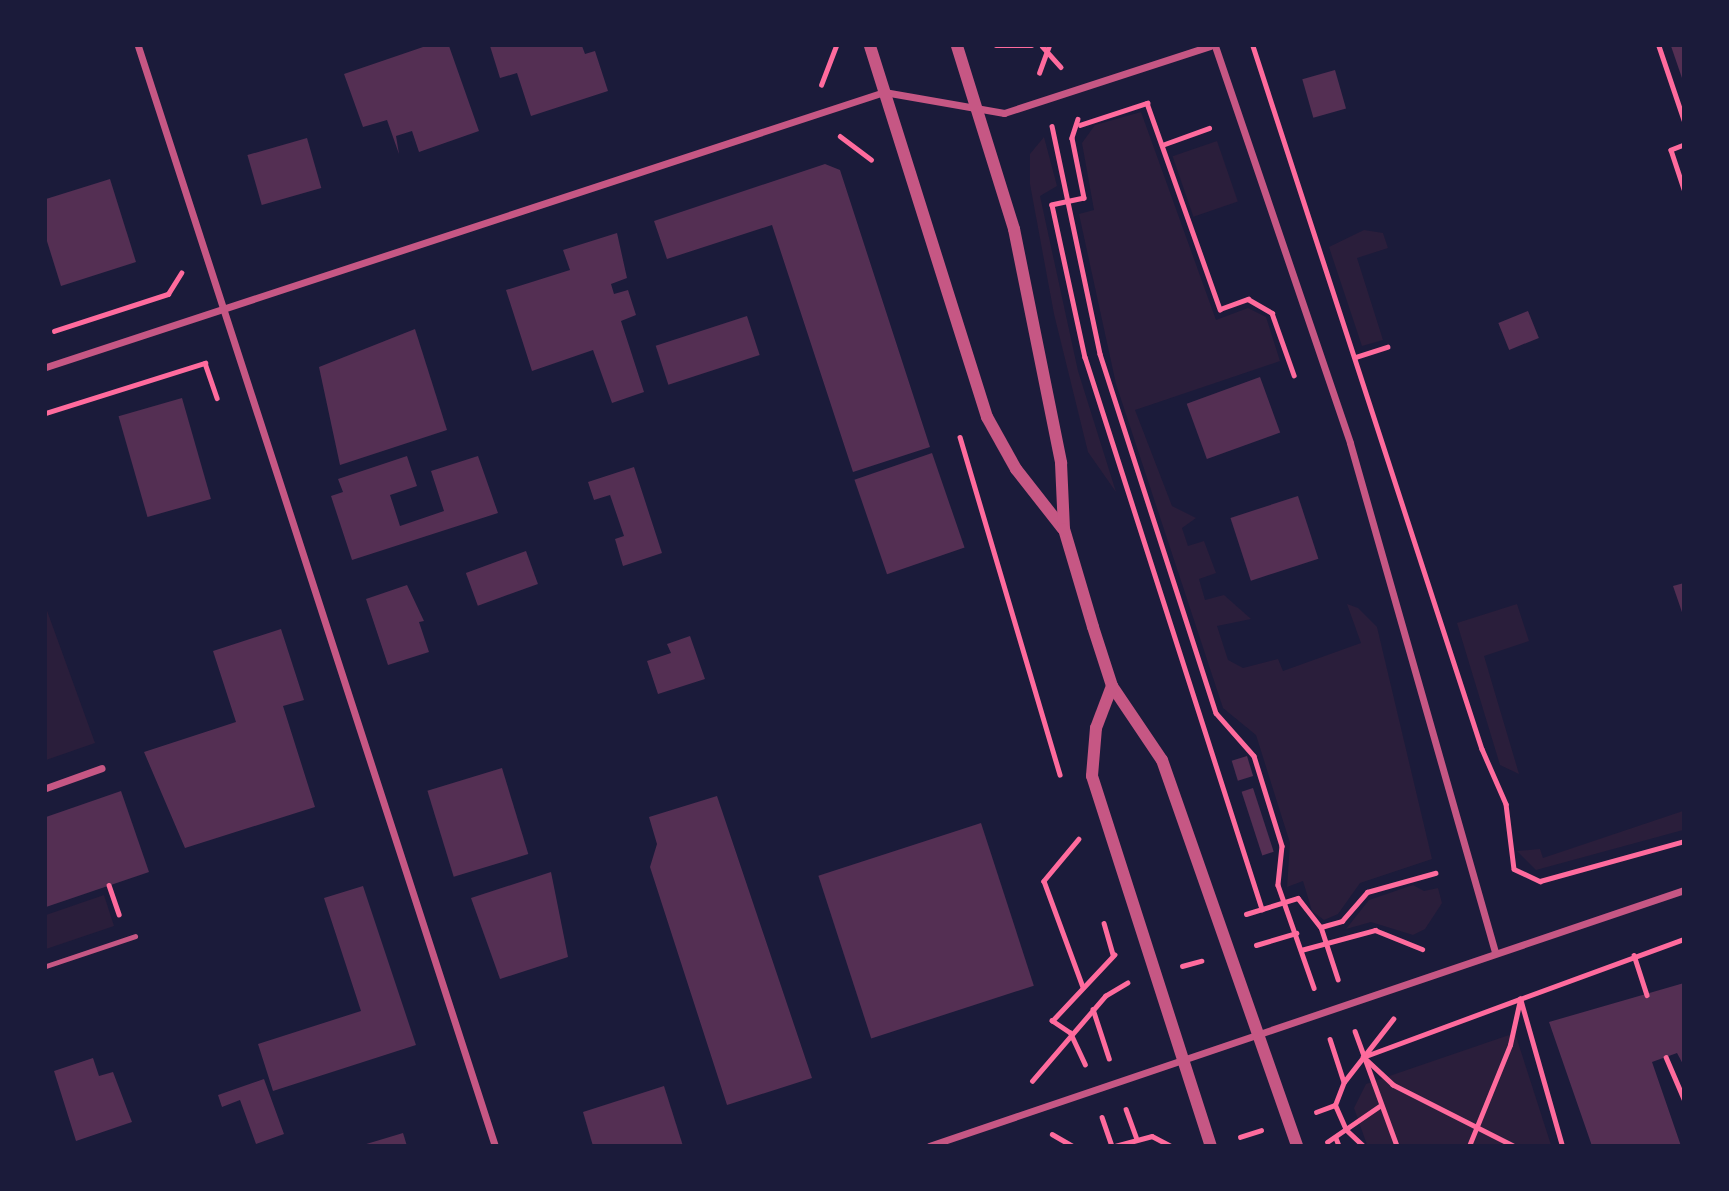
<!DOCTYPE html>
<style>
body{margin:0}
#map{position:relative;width:1729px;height:1191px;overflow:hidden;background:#1b1b3a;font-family:"Space Grotesk",sans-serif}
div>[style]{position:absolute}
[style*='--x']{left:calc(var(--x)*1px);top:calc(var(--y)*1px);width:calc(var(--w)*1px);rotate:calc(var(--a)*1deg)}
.green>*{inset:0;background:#2a1e3b;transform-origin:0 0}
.building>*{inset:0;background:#542f53;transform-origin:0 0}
.path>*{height:4.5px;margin:-2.25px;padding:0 2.25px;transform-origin:2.25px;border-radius:2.25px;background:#ff6b9d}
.service>*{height:5px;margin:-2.5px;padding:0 2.5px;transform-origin:2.5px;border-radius:2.5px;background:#c65784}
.minor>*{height:7px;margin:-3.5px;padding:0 3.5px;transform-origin:3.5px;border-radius:3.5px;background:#c65784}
.tertiary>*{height:12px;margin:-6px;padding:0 6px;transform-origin:6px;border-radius:6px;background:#c65784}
span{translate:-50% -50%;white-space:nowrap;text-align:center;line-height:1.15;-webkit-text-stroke:7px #1b1b3a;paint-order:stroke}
.frame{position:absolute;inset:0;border:47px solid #1b1b3a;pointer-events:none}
</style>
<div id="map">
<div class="green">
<div style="clip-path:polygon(1141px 112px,1216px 320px,1248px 308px,1266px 317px,1280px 361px,1135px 410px,1172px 506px,1196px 518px,1182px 528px,1188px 546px,1204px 541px,1216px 573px,1199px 579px,1205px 600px,1224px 595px,1251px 619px,1217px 626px,1228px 660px,1243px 668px,1278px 659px,1283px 671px,1361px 643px,1347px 604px,1358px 608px,1377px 627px,1432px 859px,1360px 883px,1338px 914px,1324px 920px,1312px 911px,1303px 881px,1287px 887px,1290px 843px,1256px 735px,1223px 708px,1116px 384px,1079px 214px,1094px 210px,1082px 143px,1095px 125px)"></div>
<div style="clip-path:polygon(1044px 137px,1057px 186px,1040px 196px,1078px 371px,1116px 492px,1088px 452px,1054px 314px,1030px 184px,1030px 154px)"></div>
<div style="left:1217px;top:141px;width:64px;height:47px;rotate:71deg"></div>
<div style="clip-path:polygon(1364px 230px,1383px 233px,1388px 248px,1357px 258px,1383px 340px,1362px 346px,1329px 247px)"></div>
<div style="clip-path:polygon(1517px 604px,1529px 641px,1484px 656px,1519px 774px,1500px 765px,1457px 623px)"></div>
<div style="clip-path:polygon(46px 608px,95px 743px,46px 760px)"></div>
<div style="clip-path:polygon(1683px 811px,1683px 830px,1536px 870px,1517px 851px,1540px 849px,1543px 858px)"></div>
<div style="clip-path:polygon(1413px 885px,1424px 891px,1438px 888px,1442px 903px,1425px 929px,1413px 935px,1371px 922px,1346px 929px,1369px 900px)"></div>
<div style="clip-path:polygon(104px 895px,114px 926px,46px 949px,46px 915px)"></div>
<div style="clip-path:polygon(1515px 1033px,1551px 1145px,1367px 1145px,1354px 1108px,1366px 1084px)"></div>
</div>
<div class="building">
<div style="clip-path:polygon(426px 46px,449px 46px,479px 131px,419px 152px,412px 131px,396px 136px,399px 154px,387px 120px,363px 127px,344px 74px)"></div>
<div style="clip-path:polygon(490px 46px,582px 46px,585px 54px,595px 51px,608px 91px,531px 116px,517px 73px,500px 78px)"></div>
<div style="clip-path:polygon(1671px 46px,1684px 46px,1684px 81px,1683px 81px)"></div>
<div style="left:1335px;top:70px;width:40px;height:34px;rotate:74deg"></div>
<div style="left:307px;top:138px;width:52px;height:62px;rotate:74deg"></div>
<div style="clip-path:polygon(825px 164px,840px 170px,930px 447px,853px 472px,772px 225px,667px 259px,654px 221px)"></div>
<div style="clip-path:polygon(110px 179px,136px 262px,61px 286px,46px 238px,46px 199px)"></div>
<div style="clip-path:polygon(617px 233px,627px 278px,611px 284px,614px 294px,628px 290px,636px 315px,621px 321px,644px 392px,612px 403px,593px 350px,532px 371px,506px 290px,570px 270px,563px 250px)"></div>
<div style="left:1528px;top:311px;width:29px;height:32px;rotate:68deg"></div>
<div style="left:747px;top:316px;width:41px;height:96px;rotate:72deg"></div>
<div style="clip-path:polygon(415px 329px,447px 430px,340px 465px,319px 367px)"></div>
<div style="left:1260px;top:377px;width:59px;height:78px;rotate:70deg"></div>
<div style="left:182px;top:398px;width:105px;height:66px;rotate:74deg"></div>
<div style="left:932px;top:453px;width:100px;height:82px;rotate:71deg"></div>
<div style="clip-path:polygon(407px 456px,417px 486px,390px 495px,400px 526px,444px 511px,431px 471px,478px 456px,498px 513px,352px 560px,331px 496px,343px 492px,338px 479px)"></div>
<div style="clip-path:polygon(634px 467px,662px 553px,623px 566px,615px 539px,624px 536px,610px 495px,594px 500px,588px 482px)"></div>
<div style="left:1298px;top:496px;width:66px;height:71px;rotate:72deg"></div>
<div style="left:526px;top:551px;width:35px;height:64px;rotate:70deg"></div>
<div style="clip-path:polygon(1684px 583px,1684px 615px,1683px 615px,1673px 586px)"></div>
<div style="clip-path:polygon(407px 585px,424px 621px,419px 622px,429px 652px,388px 665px,366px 599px)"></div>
<div style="clip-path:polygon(281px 629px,304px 700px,283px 706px,315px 807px,185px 848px,144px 752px,236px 722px,213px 651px)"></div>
<div style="clip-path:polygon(690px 636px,705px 679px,658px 694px,647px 661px,671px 653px,667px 644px)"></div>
<div style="left:1247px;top:756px;width:21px;height:16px;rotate:73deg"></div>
<div style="left:502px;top:768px;width:90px;height:78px;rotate:73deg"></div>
<div style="left:1253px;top:788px;width:67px;height:12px;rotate:72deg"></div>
<div style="clip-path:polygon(121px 791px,149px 872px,46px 907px,46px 817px)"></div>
<div style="clip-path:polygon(717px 796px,812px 1078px,727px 1105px,650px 867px,657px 844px,649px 817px)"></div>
<div style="left:981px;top:823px;width:171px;height:171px;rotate:72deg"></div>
<div style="clip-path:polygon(551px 872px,568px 957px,500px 979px,471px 898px)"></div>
<div style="clip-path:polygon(363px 886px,416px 1045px,273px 1091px,258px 1044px,361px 1011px,324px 898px)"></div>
<div style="clip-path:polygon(1684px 983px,1684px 1066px,1677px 1053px,1652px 1062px,1681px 1146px,1592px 1146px,1549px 1022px)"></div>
<div style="clip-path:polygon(93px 1058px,99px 1076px,113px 1072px,132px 1122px,76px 1141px,54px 1071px)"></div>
<div style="clip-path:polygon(264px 1079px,284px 1134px,256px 1144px,240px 1100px,222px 1107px,218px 1095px)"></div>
<div style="clip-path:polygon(664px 1086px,683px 1146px,593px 1146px,583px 1112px)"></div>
<div style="clip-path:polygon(403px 1133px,407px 1146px,363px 1146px,363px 1145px)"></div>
</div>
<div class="path">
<div style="--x:996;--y:46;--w:36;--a:0"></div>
<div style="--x:1042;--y:46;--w:28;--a:48"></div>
<div style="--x:1253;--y:46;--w:739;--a:71.96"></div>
<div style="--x:1482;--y:749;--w:60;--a:66.4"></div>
<div style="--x:1506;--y:804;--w:65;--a:83"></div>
<div style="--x:1514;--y:869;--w:29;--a:25"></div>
<div style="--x:1540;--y:881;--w:149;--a:-15.5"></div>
<div style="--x:1659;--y:46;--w:78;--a:71.3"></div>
<div style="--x:1039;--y:73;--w:29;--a:-70"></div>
<div style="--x:821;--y:85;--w:42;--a:-69"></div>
<div style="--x:1078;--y:119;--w:20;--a:108"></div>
<div style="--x:1072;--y:138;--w:61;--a:78.7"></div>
<div style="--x:1084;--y:198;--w:33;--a:168"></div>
<div style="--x:1052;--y:205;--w:156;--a:77.8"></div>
<div style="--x:1085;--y:357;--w:580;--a:72.22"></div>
<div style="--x:1080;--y:125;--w:71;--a:-18.2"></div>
<div style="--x:1147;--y:103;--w:219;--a:70.5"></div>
<div style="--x:1220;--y:309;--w:30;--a:-20"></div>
<div style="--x:1248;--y:299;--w:28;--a:30"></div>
<div style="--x:1272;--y:313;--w:66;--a:70.5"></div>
<div style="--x:1052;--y:126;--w:233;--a:78.1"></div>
<div style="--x:1100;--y:354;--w:377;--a:72.1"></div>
<div style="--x:1216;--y:713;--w:57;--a:48.5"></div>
<div style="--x:1254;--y:756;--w:94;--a:72.7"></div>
<div style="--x:1282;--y:846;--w:39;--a:96"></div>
<div style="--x:1278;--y:885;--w:109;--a:70.7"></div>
<div style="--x:840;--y:136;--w:39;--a:37"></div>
<div style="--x:1162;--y:145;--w:50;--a:-19.9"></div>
<div style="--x:1684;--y:145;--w:14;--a:159"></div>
<div style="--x:1671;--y:150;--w:41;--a:71.6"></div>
<div style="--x:54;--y:331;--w:120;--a:-18"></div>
<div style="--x:168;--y:294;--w:25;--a:-58"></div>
<div style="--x:1356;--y:357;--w:33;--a:-18"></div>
<div style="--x:46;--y:413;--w:167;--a:-17.5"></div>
<div style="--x:205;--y:363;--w:37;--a:71"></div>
<div style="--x:960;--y:437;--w:352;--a:73.5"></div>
<div style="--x:1079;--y:839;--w:55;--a:129.8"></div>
<div style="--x:1044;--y:881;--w:113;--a:69.8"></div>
<div style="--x:109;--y:885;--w:31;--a:71"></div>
<div style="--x:1246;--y:914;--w:54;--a:-17.1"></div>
<div style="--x:1298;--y:898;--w:37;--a:52"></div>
<div style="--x:1321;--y:927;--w:55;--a:71.9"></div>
<div style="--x:1104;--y:923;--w:33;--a:74"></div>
<div style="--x:1321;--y:927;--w:22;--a:-16"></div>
<div style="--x:1342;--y:921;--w:38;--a:-49"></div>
<div style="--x:1367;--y:892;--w:71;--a:-15.6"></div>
<div style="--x:1256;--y:945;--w:42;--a:-16.7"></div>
<div style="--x:1301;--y:950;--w:77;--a:-15.1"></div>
<div style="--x:1375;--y:930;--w:51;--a:22"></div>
<div style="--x:1634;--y:955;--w:42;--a:72"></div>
<div style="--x:1182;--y:966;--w:20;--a:-15"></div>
<div style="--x:1093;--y:1009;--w:52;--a:71.9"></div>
<div style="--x:1355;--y:1031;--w:122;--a:69.9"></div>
<div style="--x:1330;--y:1039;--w:45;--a:72"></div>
<div style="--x:1666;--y:1057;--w:46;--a:66.8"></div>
<div style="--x:1085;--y:1065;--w:35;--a:-115"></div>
<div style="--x:1070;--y:1033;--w:22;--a:-146"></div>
<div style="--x:1052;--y:1021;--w:91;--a:-46.8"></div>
<div style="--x:1032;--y:1081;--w:112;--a:-49.3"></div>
<div style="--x:1105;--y:996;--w:26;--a:-31"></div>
<div style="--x:1126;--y:1109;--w:30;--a:70"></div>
<div style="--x:1316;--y:1112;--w:20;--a:-20"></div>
<div style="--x:1102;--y:1117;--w:31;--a:71"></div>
<div style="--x:1052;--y:1134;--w:24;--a:30"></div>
<div style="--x:1240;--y:1137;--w:22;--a:-18"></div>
<div style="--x:1336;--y:1138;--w:9;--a:69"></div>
<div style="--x:1327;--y:1142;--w:65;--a:-34.4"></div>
<div style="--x:1115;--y:1146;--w:38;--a:-15"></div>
<div style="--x:1152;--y:1136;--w:21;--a:28"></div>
<div style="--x:1363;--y:1146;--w:23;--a:-137"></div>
<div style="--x:1346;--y:1130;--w:27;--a:-114"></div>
<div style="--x:1335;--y:1105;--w:25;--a:-69"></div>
<div style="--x:1344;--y:1082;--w:80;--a:-52.1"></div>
<div style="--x:1469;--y:1146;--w:109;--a:-67.9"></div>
<div style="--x:1510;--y:1045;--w:46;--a:-77.5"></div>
<div style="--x:1513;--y:1146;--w:135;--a:-153.1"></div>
<div style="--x:1393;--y:1085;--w:41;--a:-137"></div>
<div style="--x:1363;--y:1057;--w:167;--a:-20.3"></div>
<div style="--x:1562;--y:1146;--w:153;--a:-105.9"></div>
<div style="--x:1520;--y:999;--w:175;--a:-20.1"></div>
</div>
<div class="service">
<div style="--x:46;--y:966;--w:94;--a:-18.6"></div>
</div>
<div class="minor">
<div style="--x:138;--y:46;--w:1156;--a:72.02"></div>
<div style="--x:1215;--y:46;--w:419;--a:71.2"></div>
<div style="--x:1350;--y:443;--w:529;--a:74.1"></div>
<div style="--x:46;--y:367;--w:882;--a:-18.17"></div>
<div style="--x:884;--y:92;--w:122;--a:9.9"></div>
<div style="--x:1004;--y:113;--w:217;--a:-18"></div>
<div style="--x:46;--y:788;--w:59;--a:-19.7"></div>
<div style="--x:929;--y:1146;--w:797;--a:-18.73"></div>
</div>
<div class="tertiary">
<div style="--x:870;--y:46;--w:389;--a:72.5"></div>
<div style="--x:987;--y:417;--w:60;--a:60.9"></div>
<div style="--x:1016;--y:469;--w:76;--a:51.9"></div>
<div style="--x:957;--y:46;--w:192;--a:72.7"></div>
<div style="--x:1014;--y:229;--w:239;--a:78.6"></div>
<div style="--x:1061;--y:463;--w:66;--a:87.4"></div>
<div style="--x:1064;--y:529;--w:102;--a:73.5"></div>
<div style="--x:1093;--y:627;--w:62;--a:72.1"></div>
<div style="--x:1112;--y:686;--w:89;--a:56"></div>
<div style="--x:1162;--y:760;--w:409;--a:70.7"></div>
<div style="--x:1112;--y:686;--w:45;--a:110.9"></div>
<div style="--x:1096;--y:728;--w:48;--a:94.8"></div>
<div style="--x:1092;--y:776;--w:389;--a:72.2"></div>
</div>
<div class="frame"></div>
</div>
